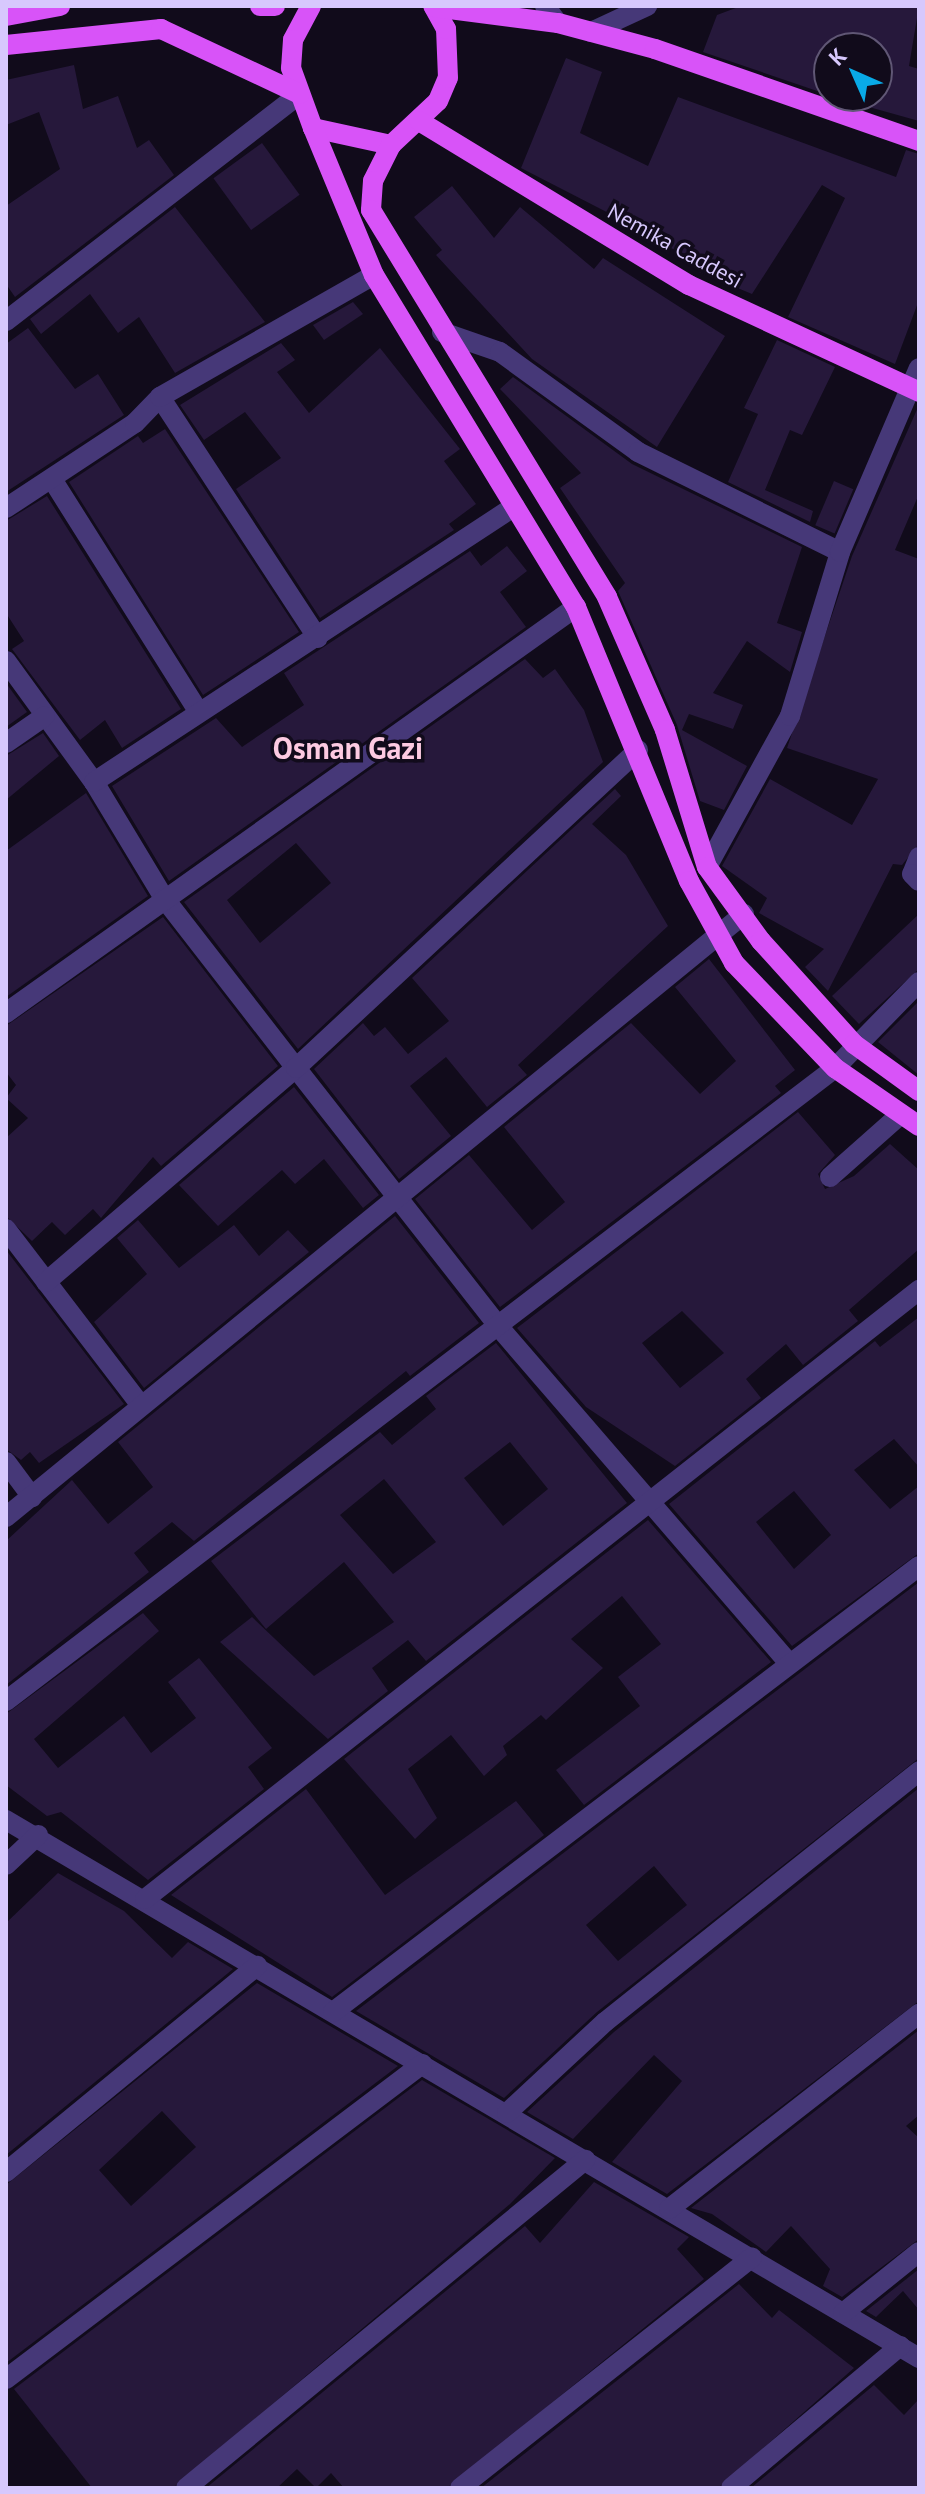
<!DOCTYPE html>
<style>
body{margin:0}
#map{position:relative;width:925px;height:2494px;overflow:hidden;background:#110b1b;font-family:"PT Sans",sans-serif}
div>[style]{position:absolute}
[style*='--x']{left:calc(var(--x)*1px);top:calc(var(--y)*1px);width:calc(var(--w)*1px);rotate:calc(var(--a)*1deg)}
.building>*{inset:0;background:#26183b;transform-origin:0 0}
.minor>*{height:20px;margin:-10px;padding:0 10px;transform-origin:10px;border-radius:10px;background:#463878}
.major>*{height:20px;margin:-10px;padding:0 10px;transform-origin:10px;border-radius:10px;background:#d853f8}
span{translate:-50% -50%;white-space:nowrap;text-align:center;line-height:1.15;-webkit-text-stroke:7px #110b1b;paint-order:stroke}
.street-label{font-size:22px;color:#d7c8fd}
.district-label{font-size:30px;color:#fdcae1;font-weight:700}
.frame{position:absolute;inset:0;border:8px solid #d7c8fd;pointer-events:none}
.north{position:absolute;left:813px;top:32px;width:80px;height:80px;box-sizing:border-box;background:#110b1b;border:2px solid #605775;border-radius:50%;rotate:315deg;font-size:22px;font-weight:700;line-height:32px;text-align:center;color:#d7c8fd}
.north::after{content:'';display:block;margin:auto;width:28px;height:36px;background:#09aae7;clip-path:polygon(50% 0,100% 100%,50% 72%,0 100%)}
</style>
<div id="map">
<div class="building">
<div style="clip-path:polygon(741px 6px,919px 6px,909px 66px,919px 69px,919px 121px,869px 107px,884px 48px,829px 48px,829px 95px,703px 52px,717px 15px)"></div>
<div style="clip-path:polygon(566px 58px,602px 72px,580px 133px,648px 166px,678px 97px,896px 177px,906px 150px,919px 154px,919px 300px,895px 364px,788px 317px,845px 198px,822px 185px,752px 294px,699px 272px,703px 262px,625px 228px,628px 223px,521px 168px)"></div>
<div style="clip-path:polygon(74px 65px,83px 109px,118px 96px,137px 148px,149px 140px,174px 175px,15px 297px,6px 284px,6px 206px,60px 169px,39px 112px,6px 125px,6px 80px)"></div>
<div style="left:262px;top:143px;width:64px;height:60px;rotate:54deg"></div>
<div style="clip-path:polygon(452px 186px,494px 238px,520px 207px,594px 269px,603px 258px,725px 336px,657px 447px,532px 359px,436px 255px,442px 250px,414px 217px)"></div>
<div style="clip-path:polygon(175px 207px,265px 322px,175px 373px,139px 317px,118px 333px,90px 294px,41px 334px,30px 319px)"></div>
<div style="clip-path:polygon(353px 302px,363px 314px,324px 340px,313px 325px)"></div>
<div style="clip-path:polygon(28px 328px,75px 389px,98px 374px,124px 415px,6px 492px,6px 344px)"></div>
<div style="clip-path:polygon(777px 340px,835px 367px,802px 435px,790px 430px,765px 490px,813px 511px,810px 522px,728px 482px,758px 414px,744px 408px)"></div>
<div style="clip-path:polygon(281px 343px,295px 360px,277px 372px,309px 413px,380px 348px,460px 449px,444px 461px,476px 504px,449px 524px,454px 530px,320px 618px,236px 489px,281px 458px,245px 412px,204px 440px,180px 405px)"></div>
<div style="clip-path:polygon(513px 377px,632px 464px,802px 547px,777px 623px,802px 632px,790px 672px,747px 641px,713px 693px,743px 705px,733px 729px,689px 714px,682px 730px,747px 766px,724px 810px,700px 801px,677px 725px,618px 591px,625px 583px,560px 488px,581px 473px,500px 389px)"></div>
<div style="clip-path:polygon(919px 405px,919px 494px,895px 550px,919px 559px,919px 844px,902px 865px,893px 864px,828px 991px,805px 967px,824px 949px,759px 913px,767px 898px,722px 866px,770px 779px,852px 825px,878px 779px,787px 748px,852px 556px)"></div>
<div style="clip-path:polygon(165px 429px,299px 632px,203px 695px,69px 482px,138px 436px,143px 443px)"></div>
<div style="left:834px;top:481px;width:21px;height:48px;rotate:23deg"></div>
<div style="clip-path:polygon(47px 496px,181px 709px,122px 748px,105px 720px,80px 740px,12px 649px,24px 641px,6px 613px,6px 521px)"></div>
<div style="clip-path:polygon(507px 546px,527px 571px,500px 592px,526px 627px,169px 881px,112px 786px,216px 718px,242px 747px,304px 705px,284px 673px,470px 551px,481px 566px)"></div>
<div style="clip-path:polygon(evenodd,525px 659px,543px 678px,555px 669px,584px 710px,603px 762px,298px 1049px,184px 902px,525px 659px,296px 843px,331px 883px,260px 943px,227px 900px,296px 843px)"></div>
<div style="clip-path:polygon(6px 683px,27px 712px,6px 727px)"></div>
<div style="clip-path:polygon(43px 733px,59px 756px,6px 800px,6px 756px)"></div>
<div style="clip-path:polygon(615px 789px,621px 796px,592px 824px,626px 855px,668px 926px,518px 1065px,527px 1075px,487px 1107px,446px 1057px,410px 1086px,451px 1136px,399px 1179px,314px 1069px,363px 1023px,374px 1036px,385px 1027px,408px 1054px,449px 1021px,412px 978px)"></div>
<div style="clip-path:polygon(86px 793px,148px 896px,6px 997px,6px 851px)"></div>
<div style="clip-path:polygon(919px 914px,919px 969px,859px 1024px,832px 996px)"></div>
<div style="clip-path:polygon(163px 917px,278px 1066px,161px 1166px,153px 1157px,101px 1218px,93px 1209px,65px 1235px,52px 1222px,32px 1241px,6px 1216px,6px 1138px,28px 1118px,6px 1098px,16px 1085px,6px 1072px,6px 1026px)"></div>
<div style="clip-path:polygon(709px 959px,795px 1070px,775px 1086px,781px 1093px,500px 1307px,415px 1199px,469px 1155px,532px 1230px,565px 1202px,504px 1127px,631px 1023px,700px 1094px,736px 1061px,675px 987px)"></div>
<div style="clip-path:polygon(919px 1001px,919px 1075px,878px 1042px)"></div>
<div style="clip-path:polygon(294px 1087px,379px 1195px,363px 1208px,324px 1159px,295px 1184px,282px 1170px,218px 1226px,179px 1185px)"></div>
<div style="clip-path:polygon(evenodd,798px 1112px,835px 1155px,818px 1174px,825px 1189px,854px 1176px,890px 1144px,919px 1170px,919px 1249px,849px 1310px,858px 1321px,803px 1365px,786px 1344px,746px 1379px,761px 1398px,675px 1466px,586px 1407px,517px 1328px,798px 1112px,682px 1311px,724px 1353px,680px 1388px,642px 1343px,682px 1311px)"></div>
<div style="clip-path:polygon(395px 1216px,479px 1323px,410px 1376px,406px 1371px,194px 1541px,172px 1522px,134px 1553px,149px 1572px,6px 1685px,6px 1541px,72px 1480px,108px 1524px,153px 1487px,118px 1442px)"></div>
<div style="clip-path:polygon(138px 1220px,179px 1268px,234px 1225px,259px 1256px,288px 1230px,309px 1252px,144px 1388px,94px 1322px,147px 1274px,117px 1238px)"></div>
<div style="clip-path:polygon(6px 1250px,124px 1404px,39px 1463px,30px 1452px,21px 1460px,6px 1449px)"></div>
<div style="clip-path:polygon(evenodd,919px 1317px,919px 1467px,894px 1439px,854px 1470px,890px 1509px,919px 1486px,919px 1553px,792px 1646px,669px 1504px,875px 1341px,880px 1347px,919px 1317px,794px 1491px,831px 1535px,794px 1569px,756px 1522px,794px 1491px)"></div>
<div style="clip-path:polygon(evenodd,496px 1343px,627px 1503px,426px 1661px,408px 1640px,372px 1668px,388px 1691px,328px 1739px,220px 1642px,252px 1617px,314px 1676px,394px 1622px,344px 1562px,266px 1629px,211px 1561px,380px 1432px,392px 1445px,436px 1409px,426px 1396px,496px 1343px,510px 1442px,548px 1489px,503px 1526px,464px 1478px,510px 1442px,496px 1343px,384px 1479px,436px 1542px,393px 1574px,340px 1515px,384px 1479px)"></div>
<div style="clip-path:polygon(648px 1520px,771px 1662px,584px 1805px,556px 1770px,640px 1706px,618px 1677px,661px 1644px,622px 1596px,571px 1639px,603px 1668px,546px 1720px,541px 1715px,503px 1746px,507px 1755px,484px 1776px,451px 1735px,408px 1769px,437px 1818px,415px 1839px,344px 1759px)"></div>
<div style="clip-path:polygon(evenodd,919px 1582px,919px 1758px,597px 2012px,504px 2098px,356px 2011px,919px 1582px,654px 1866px,687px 1905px,618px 1961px,586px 1925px,654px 1866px)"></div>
<div style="clip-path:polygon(143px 1613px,159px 1631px,34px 1739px,58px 1768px,124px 1716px,151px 1753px,196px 1718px,168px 1682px,199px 1658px,272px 1748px,248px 1767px,264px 1789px,148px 1880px,61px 1812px,47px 1816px,6px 1785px,6px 1714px)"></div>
<div style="clip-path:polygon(919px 1788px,919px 2001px,667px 2194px,612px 2162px,682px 2081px,654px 2055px,573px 2139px,527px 2112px,614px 2032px)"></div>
<div style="clip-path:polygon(306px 1789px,385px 1895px,516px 1801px,544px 1835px,332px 1997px,171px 1895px)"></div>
<div style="clip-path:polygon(58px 1873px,124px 1911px,172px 1958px,188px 1942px,233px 1969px,6px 2155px,6px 1923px)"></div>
<div style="clip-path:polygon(evenodd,257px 1983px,398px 2066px,6px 2363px,6px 2185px,257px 1983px,162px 2111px,196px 2147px,131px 2206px,99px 2170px,162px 2111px)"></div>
<div style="clip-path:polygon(919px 2030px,919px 2115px,906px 2126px,919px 2138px,919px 2239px,842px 2297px,823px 2286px,830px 2269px,791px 2226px,766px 2252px,712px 2214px,691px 2208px)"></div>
<div style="clip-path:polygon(422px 2080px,555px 2158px,510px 2204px,173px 2488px,92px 2488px,14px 2389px)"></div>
<div style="clip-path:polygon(594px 2182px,689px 2237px,677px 2249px,704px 2279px,447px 2488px,344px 2488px,331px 2473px,316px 2488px,297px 2469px,277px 2488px,206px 2488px,525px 2226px,540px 2243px)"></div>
<div style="clip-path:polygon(919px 2269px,919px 2310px,903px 2291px,876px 2317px,866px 2311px)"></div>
<div style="clip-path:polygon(739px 2284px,772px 2318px,779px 2310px,854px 2368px,718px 2488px,481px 2488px)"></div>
<div style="clip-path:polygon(874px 2385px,904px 2415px,919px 2399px,919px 2488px,751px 2488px)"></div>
</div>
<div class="minor">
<div style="--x:545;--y:6;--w:21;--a:53"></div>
<div style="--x:591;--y:32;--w:62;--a:-24.9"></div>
<div style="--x:6;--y:321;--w:371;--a:-37.7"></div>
<div style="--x:442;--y:332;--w:61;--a:19"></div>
<div style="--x:500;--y:352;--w:170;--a:35.9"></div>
<div style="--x:638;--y:452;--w:225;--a:26.3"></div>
<div style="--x:160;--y:397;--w:288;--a:56.8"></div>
<div style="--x:52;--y:479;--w:274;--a:57.8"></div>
<div style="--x:6;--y:508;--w:154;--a:-33.4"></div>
<div style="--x:135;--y:423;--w:36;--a:-46"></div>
<div style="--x:160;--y:397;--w:246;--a:-29.7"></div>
<div style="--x:6;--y:661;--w:150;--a:54"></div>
<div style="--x:94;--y:782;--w:135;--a:58.9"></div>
<div style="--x:164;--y:898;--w:215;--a:52.2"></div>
<div style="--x:296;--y:1068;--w:328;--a:51.9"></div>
<div style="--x:498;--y:1326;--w:445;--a:49.2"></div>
<div style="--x:6;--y:743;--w:47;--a:-34.7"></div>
<div style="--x:94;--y:782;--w:503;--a:-33.25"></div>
<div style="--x:919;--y:857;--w:18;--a:112"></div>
<div style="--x:912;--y:874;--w:10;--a:45"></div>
<div style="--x:707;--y:867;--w:172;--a:-61.2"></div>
<div style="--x:790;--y:716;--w:171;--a:-73"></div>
<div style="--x:840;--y:552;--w:200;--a:-66.8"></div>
<div style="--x:6;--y:1013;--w:700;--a:-35.46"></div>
<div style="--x:830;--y:1177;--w:95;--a:-41.6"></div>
<div style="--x:6;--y:1229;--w:220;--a:52.6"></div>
<div style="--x:46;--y:1282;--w:329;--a:-40.6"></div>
<div style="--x:296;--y:1068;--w:467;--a:-42.9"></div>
<div style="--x:6;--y:1462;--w:44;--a:53.4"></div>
<div style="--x:6;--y:1517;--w:953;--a:-39.25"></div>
<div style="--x:6;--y:1701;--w:1043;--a:-37.36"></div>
<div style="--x:835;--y:1068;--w:120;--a:-45.7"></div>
<div style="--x:6;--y:1820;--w:1060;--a:30.51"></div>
<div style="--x:6;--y:1865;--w:44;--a:-43.2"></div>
<div style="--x:145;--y:1899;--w:985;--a:-38.2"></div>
<div style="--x:333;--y:2012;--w:736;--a:-37.27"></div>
<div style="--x:507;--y:2113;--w:134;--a:-42.9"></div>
<div style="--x:605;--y:2022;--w:402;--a:-38.6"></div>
<div style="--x:6;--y:2172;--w:325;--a:-39.4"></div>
<div style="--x:669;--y:2209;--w:317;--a:-38"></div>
<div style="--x:843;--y:2313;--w:97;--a:-38.8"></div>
<div style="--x:6;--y:2379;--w:522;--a:-37.13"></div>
<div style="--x:186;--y:2488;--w:517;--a:-39.42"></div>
<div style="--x:460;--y:2488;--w:372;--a:-38.3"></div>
<div style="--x:731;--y:2488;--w:221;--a:-40"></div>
</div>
<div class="major">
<div style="--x:260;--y:6;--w:15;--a:0"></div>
<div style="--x:311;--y:6;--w:38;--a:118"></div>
<div style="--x:293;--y:40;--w:28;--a:94"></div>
<div style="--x:291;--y:68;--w:64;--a:69.9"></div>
<div style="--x:313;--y:128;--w:80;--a:12.3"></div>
<div style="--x:391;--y:145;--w:64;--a:-43.1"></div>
<div style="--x:438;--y:101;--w:25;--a:-67"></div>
<div style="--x:448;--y:78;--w:49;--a:-92.3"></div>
<div style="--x:446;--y:29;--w:26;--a:-119"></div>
<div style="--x:434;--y:7;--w:125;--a:7.4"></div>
<div style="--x:558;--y:23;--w:100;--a:15"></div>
<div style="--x:655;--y:49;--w:280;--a:19.2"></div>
<div style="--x:6;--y:16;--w:55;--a:-10.5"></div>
<div style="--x:6;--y:45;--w:156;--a:-5.9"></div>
<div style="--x:161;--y:29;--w:153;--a:25.1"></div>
<div style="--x:419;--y:121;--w:316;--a:31.3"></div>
<div style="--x:689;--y:285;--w:254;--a:24.9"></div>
<div style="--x:313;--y:128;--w:159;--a:67.5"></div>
<div style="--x:374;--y:275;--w:389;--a:58.7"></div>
<div style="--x:576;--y:607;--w:296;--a:67.6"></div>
<div style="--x:689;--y:881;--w:94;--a:61.2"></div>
<div style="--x:734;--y:963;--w:146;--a:46.1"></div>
<div style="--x:835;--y:1068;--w:102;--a:34.6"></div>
<div style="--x:391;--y:145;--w:40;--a:116.6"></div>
<div style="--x:373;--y:181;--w:29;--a:94"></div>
<div style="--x:371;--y:210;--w:453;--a:58.6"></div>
<div style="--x:607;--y:597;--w:145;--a:66.4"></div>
<div style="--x:665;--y:730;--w:143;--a:73"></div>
<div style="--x:707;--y:867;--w:92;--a:53.9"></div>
<div style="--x:761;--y:941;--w:139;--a:47.9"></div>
<div style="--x:854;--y:1044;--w:80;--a:35.9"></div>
</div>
<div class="street-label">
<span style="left:675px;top:246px;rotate:29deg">Nemika Caddesi</span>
</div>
<div class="district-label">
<span style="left:348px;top:748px">Osman Gazi</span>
</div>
<div class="frame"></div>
<div class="north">K</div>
</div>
